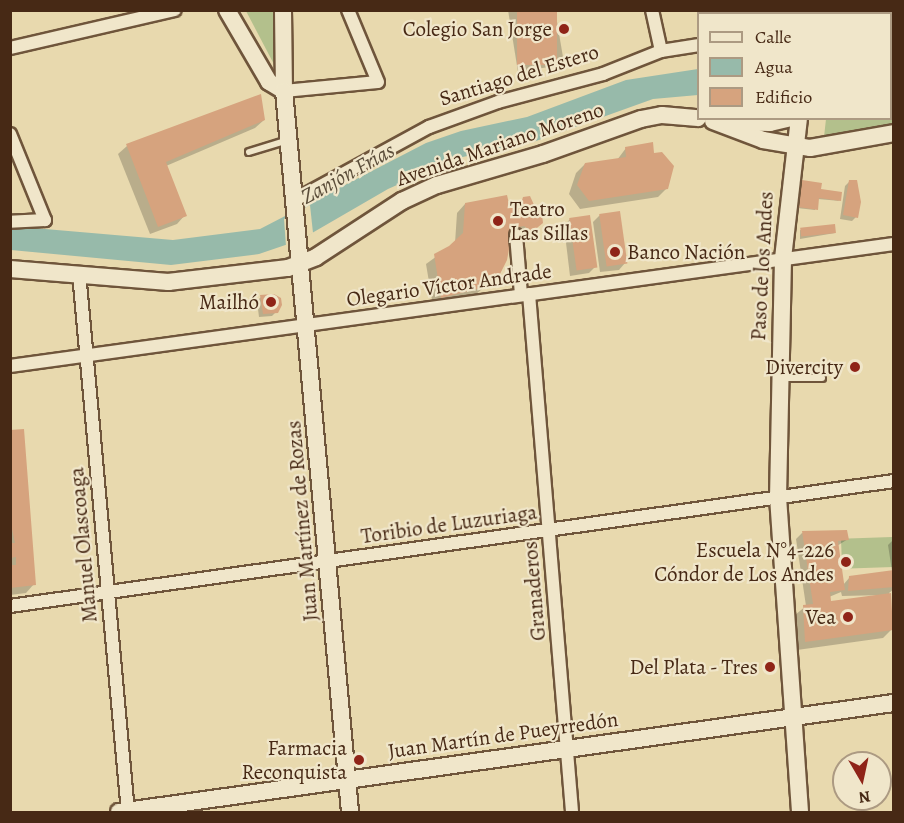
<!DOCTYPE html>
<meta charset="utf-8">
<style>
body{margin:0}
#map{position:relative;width:904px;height:823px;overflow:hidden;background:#e8d9ae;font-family:Alegreya,serif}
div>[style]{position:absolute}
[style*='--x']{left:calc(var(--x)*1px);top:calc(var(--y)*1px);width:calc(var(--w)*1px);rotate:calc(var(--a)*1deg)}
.green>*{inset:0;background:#b3c08c;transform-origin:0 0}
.water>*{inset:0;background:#97baaa}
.pier>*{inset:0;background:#e8d9ae}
.shadow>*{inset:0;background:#0003}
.building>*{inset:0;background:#d6a37e;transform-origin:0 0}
.roads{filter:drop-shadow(2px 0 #6f553b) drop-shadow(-2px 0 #6f553b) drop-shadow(0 2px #6f553b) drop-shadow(0 -2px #6f553b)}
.lane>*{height:6px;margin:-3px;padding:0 3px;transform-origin:3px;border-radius:3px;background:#f0e6ca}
.street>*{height:12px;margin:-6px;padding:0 6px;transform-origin:6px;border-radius:6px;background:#f0e6ca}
.secondary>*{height:16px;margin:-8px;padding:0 8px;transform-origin:8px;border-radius:8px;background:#f0e6ca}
.dots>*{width:16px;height:16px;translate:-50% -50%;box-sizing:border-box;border:3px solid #f0e6ca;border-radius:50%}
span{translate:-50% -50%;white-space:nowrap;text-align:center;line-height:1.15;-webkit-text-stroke:4.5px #f0e6ca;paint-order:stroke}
.poi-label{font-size:21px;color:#472915}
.right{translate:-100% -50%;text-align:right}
.left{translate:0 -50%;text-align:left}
.street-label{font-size:21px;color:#472915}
.water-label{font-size:22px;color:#5b4d3a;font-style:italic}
.frame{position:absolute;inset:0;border:12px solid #472915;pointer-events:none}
.legend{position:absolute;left:697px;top:12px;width:195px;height:108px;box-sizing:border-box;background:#f0e6ca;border:2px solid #ac9a82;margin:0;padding:8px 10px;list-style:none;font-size:18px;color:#472915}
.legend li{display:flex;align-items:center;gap:12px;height:30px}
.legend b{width:30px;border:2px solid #ac9a82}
.north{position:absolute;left:832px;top:751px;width:60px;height:60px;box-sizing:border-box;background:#f0e6ca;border:2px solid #ac9a82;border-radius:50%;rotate:171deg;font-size:16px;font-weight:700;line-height:24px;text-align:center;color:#472915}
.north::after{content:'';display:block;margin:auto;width:21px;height:27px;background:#8f2418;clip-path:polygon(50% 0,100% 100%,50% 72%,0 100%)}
</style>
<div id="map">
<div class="green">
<div style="clip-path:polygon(246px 11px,274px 11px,277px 70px)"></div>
<div style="clip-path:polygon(891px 95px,893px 95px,893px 123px,824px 137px,826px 119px,890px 118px)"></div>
<div style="left:892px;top:537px;width:30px;height:51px;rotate:88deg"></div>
</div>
<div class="water">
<div style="clip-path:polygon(698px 69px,698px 95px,653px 99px,536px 141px,458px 158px,388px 189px,300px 240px,259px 254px,171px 265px,11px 250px,10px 226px,173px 240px,260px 229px,426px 143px,461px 131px,527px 117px,626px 80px)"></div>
</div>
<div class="pier">
<div style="clip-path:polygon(310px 205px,313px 233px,286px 246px,284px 219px)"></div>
</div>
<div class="shadow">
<div style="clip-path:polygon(508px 10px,555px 10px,563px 57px,555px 66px,518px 72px)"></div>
<div style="clip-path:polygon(264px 120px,255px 128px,166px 166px,185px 215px,177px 224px,150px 234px,118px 154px,127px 146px)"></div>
<div style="clip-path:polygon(626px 148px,653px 155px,667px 188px,658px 197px,580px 209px,569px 194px,576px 173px,585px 164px,617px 160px)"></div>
<div style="clip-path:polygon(802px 182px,840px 201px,818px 199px,815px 210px,797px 208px)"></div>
<div style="clip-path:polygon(849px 182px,856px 217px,852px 221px,840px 219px,845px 186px)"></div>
<div style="clip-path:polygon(524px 199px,535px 230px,525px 238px,517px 232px,510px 233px,489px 283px,475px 295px,433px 306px,426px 264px,455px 243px,457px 213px,465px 204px,516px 209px)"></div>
<div style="clip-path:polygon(600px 215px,625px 263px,619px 270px,600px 272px,593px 222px)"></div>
<div style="clip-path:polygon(570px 219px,595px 267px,589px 273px,570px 276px,564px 226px)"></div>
<div style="clip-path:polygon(800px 230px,835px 233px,800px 239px)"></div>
<div style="clip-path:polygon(261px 297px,276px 312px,272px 316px,259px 317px,257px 301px)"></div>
<div style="clip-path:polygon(10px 431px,34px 584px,26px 593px,10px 595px)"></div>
<div style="clip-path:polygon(evenodd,802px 533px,848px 539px,837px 546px,843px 585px,850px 577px,892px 571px,888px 545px,894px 539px,894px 589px,889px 593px,892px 629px,883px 638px,797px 650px,795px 615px,806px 606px,796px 539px,802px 533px,841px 592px,842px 596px,885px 595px,827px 603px,829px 597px,841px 592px)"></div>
</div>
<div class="building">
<div style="left:517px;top:10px;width:40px;height:55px"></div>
<div style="clip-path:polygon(261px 94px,265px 120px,166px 162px,187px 216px,158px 227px,126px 144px)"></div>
<div style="clip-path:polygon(653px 142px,654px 153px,662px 152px,674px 166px,668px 189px,589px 201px,577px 185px,585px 163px,626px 157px,625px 147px)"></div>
<div style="clip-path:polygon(802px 180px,822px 183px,821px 189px,842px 192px,841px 201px,819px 198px,818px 210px,798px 207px)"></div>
<div style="clip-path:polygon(849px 180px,857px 180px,861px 202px,858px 218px,843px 215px)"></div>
<div style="clip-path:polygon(507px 195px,510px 208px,520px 207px,523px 197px,530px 196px,535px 207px,541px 206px,543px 223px,532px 232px,524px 226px,513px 228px,507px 260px,500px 274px,485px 287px,441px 298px,434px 254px,449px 246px,463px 233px,465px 203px)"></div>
<div style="left:620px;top:211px;width:53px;height:21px;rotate:82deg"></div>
<div style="left:590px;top:215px;width:53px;height:21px;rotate:82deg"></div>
<div style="left:835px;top:224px;width:9px;height:35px;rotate:84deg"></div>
<div style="clip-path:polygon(274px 294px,281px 298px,282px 305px,278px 313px,263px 314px,260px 295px)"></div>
<div style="clip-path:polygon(24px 429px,36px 585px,10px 588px,10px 565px,16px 565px,16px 557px,10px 558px,10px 543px,15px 543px,10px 520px,10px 430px)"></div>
<div style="clip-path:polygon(847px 530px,849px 540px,838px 541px,845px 590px,830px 592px,831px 601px,891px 593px,893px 630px,805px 642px,803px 605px,813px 604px,802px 531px)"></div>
<div style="clip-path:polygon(894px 570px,894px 587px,848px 591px,849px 576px)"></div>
</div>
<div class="roads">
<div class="lane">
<div style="--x:249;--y:152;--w:39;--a:-17"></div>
<div style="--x:783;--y:378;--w:39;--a:0"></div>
</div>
<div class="street">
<div style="--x:652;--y:10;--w:42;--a:77.6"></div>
<div style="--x:720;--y:10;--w:4;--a:76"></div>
<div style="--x:10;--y:48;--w:169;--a:-13"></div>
<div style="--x:284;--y:91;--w:94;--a:-5.5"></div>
<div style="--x:378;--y:82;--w:78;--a:-112.6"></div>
<div style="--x:10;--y:134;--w:93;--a:67.9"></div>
<div style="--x:45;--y:220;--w:35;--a:177"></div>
<div style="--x:295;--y:200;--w:153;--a:-28.6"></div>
<div style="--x:429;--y:127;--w:73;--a:-19.9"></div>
<div style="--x:498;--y:102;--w:109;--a:-14.9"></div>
<div style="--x:603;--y:74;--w:62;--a:-21.6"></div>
<div style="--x:661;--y:51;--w:37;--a:-9"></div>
<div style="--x:516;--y:235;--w:60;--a:85.2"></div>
<div style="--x:79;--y:273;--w:541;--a:84.81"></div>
<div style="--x:529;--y:294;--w:520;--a:85.25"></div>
<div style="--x:10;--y:366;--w:892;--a:-7.86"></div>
<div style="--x:10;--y:606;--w:893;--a:-8.05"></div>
</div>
<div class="secondary">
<div style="--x:227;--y:10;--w:83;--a:59.7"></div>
<div style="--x:269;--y:82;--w:17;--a:31"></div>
<div style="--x:283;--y:10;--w:81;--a:89.3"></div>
<div style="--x:284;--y:91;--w:724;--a:84.77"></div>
<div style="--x:816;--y:14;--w:4;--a:-90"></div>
<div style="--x:890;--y:41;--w:4;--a:0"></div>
<div style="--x:799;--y:118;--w:142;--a:96.5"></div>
<div style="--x:783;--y:259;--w:238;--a:91.2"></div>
<div style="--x:778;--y:497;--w:316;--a:86"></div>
<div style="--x:713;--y:121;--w:53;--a:20.8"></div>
<div style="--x:763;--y:140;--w:48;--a:9.7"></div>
<div style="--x:810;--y:148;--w:85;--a:-10.1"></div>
<div style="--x:729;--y:122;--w:41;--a:1.4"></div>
<div style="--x:770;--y:123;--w:22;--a:-13"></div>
<div style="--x:10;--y:269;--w:159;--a:4.7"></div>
<div style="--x:168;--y:282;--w:121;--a:-6.7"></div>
<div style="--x:288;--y:268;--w:30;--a:-21"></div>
<div style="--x:316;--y:257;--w:103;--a:-33.1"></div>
<div style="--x:402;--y:201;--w:38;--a:-25"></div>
<div style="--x:437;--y:185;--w:110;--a:-16.3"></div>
<div style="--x:543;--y:154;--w:104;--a:-19.7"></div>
<div style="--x:641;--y:119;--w:21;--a:-11"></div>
<div style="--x:662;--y:115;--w:36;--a:5"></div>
<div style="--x:119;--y:812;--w:783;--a:-8.01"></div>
</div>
</div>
<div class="dots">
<div style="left:564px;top:29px;background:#8f2418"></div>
<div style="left:498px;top:221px;background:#8f2418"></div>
<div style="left:615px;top:252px;background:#8f2418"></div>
<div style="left:271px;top:302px;background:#8f2418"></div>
<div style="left:855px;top:367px;background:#8f2418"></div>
<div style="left:846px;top:562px;background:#8f2418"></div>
<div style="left:848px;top:617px;background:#8f2418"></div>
<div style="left:770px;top:667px;background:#8f2418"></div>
<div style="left:359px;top:760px;background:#8f2418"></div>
</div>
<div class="poi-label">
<span class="right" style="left:552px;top:29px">Colegio San Jorge</span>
<span class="left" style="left:510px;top:221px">Teatro<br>Las Sillas</span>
<span class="left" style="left:627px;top:252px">Banco Nación</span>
<span class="right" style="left:259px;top:302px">Mailhó</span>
<span class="right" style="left:843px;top:367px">Divercity</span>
<span class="right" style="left:834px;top:562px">Escuela N°4-226<br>Cóndor de Los Andes</span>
<span class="right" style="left:836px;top:617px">Vea</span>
<span class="right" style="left:758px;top:667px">Del Plata - Tres</span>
<span class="right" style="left:347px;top:760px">Farmacia<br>Reconquista</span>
</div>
<div class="street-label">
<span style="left:519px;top:75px;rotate:-17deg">Santiago del Estero</span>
<span style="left:500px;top:144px;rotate:-19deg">Avenida Mariano Moreno</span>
<span style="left:762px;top:266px;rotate:-87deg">Paso de los Andes</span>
<span style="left:449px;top:285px;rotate:-8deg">Olegario Víctor Andrade</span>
<span style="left:302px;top:521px;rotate:-95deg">Juan Martínez de Rozas</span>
<span style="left:449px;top:524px;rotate:-8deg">Toribio de Luzuriaga</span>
<span style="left:83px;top:545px;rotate:-95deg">Manuel Olascoaga</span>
<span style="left:534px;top:591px;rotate:-95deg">Granaderos</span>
<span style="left:503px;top:735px;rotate:-8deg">Juan Martín de Pueyrredón</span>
</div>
<div class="water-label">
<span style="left:348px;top:174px;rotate:-29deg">Zanjón Frías</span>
</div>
<div class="frame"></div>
<ul class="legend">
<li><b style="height:8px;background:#f0e6ca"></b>Calle</li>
<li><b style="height:16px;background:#97baaa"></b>Agua</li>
<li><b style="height:16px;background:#d6a37e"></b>Edificio</li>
</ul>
<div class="north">N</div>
</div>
